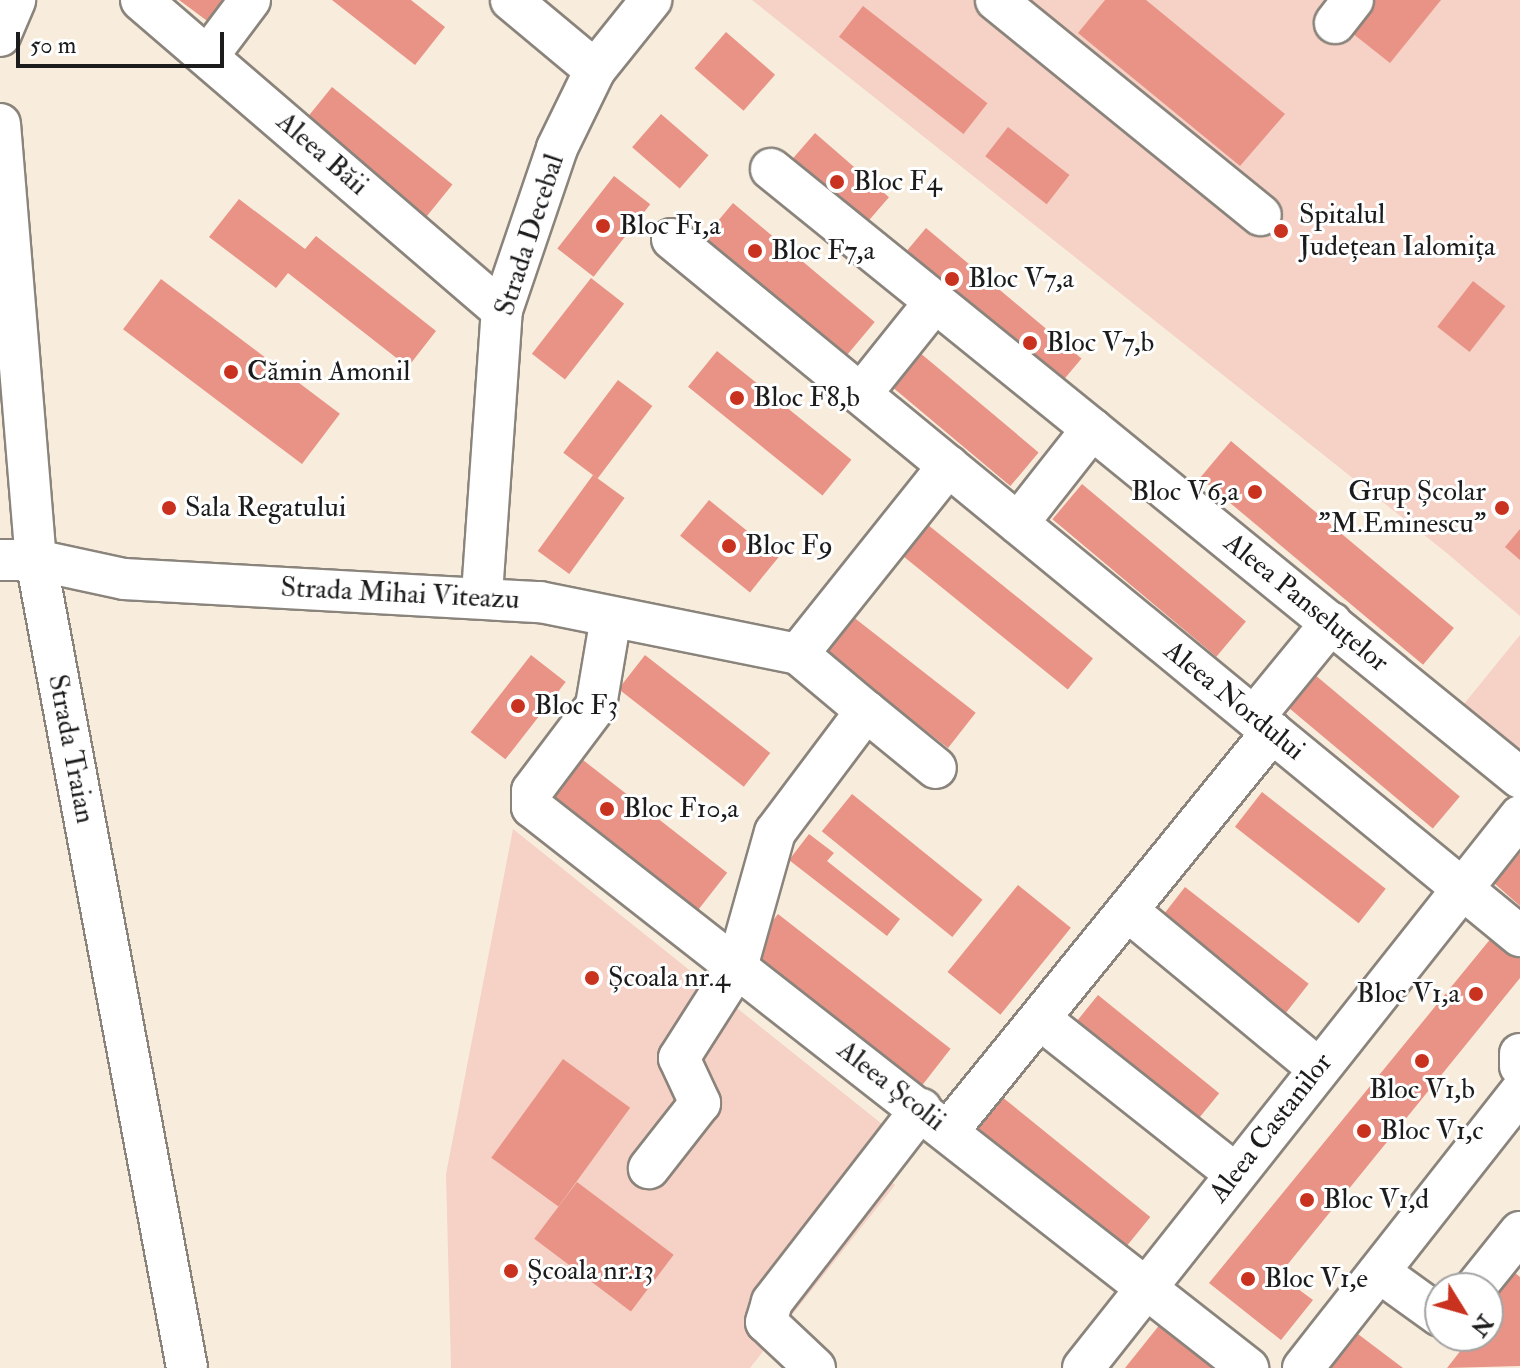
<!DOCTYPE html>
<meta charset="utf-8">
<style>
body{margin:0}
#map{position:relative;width:1520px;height:1368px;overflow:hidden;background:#f8eddc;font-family:"IM FELL Double Pica",serif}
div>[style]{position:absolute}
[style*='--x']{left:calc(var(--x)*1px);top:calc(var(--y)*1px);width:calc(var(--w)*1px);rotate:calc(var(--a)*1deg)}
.built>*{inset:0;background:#f6d1c5}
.building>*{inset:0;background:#e89386;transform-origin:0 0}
.roads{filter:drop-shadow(2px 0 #8a847c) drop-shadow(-2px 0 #8a847c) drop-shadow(0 2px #8a847c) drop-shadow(0 -2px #8a847c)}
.minor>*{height:40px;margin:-20px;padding:0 20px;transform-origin:20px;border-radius:20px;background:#fff}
.dots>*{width:22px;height:22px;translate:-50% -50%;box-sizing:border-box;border:4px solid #fff;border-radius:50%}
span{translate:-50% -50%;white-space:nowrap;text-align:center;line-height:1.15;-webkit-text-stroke:6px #fff;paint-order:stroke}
.street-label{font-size:28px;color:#1c1c1c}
.poi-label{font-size:28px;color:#1c1c1c}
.left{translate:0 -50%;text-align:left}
.right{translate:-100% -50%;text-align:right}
.north{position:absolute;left:1424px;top:1272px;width:80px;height:80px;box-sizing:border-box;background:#fff;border:2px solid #a4a4a4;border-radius:50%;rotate:127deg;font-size:22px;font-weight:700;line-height:32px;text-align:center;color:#1c1c1c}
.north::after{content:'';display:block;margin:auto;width:28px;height:36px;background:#c8321e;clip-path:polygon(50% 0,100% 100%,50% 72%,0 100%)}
.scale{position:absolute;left:16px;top:32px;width:208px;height:36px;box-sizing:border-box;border:4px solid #1c1c1c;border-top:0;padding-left:10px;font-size:24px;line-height:28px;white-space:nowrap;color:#1c1c1c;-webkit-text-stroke:6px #fff;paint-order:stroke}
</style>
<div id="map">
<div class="built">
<div style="clip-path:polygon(752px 0,1520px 0,1520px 616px,1448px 554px)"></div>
<div style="clip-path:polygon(1520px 635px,1520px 749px,1464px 704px)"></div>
<div style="clip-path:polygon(513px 829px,887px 1128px,863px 1160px,895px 1185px,750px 1368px,451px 1368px,446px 1174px)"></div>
</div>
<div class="building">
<div style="clip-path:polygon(179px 0,228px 0,210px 23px)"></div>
<div style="clip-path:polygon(332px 0,411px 0,445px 27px,415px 65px)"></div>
<div style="clip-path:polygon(1105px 0,1146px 0,1285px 114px,1240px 166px,1078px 33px)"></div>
<div style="clip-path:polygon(1371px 0,1441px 0,1390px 63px,1347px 29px)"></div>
<div style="left:863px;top:6px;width:158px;height:39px;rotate:38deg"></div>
<div style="left:726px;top:32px;width:65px;height:48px;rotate:41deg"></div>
<div style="left:332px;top:87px;width:155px;height:45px;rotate:39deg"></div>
<div style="left:661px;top:114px;width:63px;height:44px;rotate:41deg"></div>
<div style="left:1008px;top:127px;width:78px;height:37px;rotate:38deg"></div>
<div style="left:815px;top:133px;width:98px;height:44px;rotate:41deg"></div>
<div style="left:614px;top:176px;width:46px;height:92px;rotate:38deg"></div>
<div style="clip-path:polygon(239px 199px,305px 249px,316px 236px,436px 331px,408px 367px,288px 273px,276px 288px,209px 237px)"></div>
<div style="left:733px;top:203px;width:185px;height:47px;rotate:40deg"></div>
<div style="left:926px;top:228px;width:203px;height:45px;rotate:40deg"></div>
<div style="left:591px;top:278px;width:42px;height:96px;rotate:38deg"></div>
<div style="left:161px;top:279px;width:224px;height:63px;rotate:37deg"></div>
<div style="left:1473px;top:281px;width:41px;height:58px;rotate:38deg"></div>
<div style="left:913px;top:347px;width:164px;height:44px;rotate:40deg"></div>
<div style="left:717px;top:351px;width:173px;height:46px;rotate:39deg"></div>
<div style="left:618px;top:380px;width:43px;height:91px;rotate:37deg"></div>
<div style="left:1231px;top:441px;width:291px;height:48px;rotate:40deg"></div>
<div style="left:593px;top:475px;width:39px;height:94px;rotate:36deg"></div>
<div style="left:1082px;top:484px;width:214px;height:46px;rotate:40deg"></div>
<div style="left:709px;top:500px;width:90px;height:46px;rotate:39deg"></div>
<div style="left:922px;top:520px;width:220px;height:40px;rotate:39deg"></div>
<div style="clip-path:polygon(1520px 529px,1520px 560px,1505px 547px)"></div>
<div style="left:852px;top:616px;width:157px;height:45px;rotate:38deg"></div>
<div style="left:531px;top:655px;width:44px;height:98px;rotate:38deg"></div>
<div style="left:645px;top:655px;width:159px;height:43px;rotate:38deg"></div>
<div style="left:1302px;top:664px;width:206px;height:42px;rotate:40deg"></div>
<div style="left:583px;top:760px;width:183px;height:47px;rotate:38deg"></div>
<div style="left:1262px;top:792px;width:157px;height:44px;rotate:38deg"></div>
<div style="left:852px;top:794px;width:168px;height:48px;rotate:39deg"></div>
<div style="clip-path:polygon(809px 834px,834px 853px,827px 861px,900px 919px,887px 936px,789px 860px)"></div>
<div style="clip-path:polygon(1520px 853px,1520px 906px,1494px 883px)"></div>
<div style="left:1018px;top:885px;width:68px;height:112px;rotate:39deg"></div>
<div style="left:1185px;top:887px;width:157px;height:44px;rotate:38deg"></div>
<div style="left:778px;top:914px;width:219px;height:48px;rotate:38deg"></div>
<div style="clip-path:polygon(1492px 937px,1520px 959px,1520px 978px,1279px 1275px,1313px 1300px,1281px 1340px,1209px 1283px)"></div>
<div style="left:1098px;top:995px;width:156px;height:44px;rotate:39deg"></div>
<div style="left:563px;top:1059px;width:83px;height:122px;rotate:36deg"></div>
<div style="left:991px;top:1088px;width:205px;height:40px;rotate:39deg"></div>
<div style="left:577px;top:1182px;width:121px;height:71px;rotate:37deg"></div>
<div style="clip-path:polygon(1505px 1265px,1520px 1277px,1520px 1366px,1447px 1368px,1472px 1336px,1488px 1336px,1488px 1287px)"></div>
<div style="clip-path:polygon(1165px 1318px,1226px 1368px,1125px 1368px)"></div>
<div style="clip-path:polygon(1346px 1325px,1403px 1368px,1317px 1368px)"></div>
</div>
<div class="roads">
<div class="minor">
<div style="--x:141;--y:0;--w:476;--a:40.7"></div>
<div style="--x:511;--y:0;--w:109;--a:39.8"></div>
<div style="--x:996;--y:0;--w:341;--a:39.1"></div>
<div style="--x:1335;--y:23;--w:29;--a:-52"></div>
<div style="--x:0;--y:36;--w:39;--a:-67"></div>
<div style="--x:208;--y:56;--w:70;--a:-53.1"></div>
<div style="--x:0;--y:124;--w:437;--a:85.3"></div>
<div style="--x:36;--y:560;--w:822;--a:79.41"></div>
<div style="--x:771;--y:169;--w:413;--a:39"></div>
<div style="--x:1092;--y:429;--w:120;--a:128.2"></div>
<div style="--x:672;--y:239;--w:1098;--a:39.42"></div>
<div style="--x:861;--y:394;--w:117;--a:-51.3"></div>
<div style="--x:1092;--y:429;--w:552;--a:39.19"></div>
<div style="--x:0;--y:560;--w:36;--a:0"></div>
<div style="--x:36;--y:560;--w:90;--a:12.2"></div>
<div style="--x:124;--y:579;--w:417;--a:3.2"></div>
<div style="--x:540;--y:602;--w:263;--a:11.4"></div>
<div style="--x:798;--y:654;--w:89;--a:40"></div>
<div style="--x:866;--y:711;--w:151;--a:126.9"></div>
<div style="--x:775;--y:832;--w:140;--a:105.7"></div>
<div style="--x:737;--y:967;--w:108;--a:122.5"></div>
<div style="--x:679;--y:1058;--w:50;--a:65"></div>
<div style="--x:700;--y:1103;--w:83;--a:128.1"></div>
<div style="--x:482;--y:594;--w:285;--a:-86"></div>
<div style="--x:502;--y:310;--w:171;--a:-71.2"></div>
<div style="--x:557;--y:148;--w:87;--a:-64"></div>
<div style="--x:595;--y:70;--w:90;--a:-51.3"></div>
<div style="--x:611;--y:617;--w:90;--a:99.6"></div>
<div style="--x:596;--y:706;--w:106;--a:127"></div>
<div style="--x:532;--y:791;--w:16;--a:90"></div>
<div style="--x:532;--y:807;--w:910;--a:38.08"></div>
<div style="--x:798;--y:654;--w:241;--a:-51.4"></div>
<div style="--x:866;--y:711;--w:90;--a:39.2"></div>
<div style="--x:1254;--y:717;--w:122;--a:-50.7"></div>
<div style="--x:1128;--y:911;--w:246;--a:39.6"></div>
<div style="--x:1040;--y:1019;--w:248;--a:38.4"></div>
<div style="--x:1520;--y:1054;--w:12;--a:90"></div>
<div style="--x:948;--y:1131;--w:514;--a:-50.92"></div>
<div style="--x:1379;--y:1272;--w:75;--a:35.8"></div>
<div style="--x:1475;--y:1288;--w:72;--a:-51.2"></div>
<div style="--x:815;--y:1368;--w:67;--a:-136.8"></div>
<div style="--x:766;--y:1322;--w:21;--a:-73"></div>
<div style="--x:772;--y:1302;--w:244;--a:-52.3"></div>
<div style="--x:1083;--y:1368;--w:704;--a:-51.63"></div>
<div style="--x:1303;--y:1368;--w:351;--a:-51.8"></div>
</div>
</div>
<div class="dots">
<div style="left:837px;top:182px;background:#c8321e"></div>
<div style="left:603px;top:226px;background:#c8321e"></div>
<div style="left:1281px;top:231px;background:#c8321e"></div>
<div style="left:755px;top:251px;background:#c8321e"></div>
<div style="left:952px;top:279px;background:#c8321e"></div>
<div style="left:1030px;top:343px;background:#c8321e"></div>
<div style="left:231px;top:372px;background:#c8321e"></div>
<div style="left:737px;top:398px;background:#c8321e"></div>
<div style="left:1255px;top:492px;background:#c8321e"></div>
<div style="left:169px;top:508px;background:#c8321e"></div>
<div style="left:1502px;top:508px;background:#c8321e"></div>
<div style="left:729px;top:546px;background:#c8321e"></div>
<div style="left:518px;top:706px;background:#c8321e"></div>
<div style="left:607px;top:809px;background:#c8321e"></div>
<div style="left:592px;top:978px;background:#c8321e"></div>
<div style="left:1476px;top:994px;background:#c8321e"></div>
<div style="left:1422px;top:1061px;background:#c8321e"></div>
<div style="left:1364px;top:1131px;background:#c8321e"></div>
<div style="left:1307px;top:1200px;background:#c8321e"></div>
<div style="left:511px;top:1271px;background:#c8321e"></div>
<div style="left:1248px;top:1279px;background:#c8321e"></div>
</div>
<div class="street-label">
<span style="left:322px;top:154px;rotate:41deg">Aleea Băii</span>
<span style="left:530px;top:235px;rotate:-72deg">Strada Decebal</span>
<span style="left:400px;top:594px;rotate:3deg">Strada Mihai Viteazu</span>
<span style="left:1306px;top:603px;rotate:39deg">Aleea Panseluțelor</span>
<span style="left:1234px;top:701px;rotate:39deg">Aleea Nordului</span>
<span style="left:71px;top:749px;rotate:79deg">Strada Traian</span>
<span style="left:891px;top:1086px;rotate:38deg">Aleea Școlii</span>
<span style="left:1271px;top:1128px;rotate:-52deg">Aleea Castanilor</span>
</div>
<div class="poi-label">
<span class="left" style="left:853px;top:182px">Bloc F4</span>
<span class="left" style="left:1299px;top:231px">Spitalul<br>Județean Ialomița</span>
<span class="left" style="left:619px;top:226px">Bloc F1,a</span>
<span class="left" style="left:771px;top:251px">Bloc F7,a</span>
<span class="left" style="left:968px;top:279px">Bloc V7,a</span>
<span class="left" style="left:1046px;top:343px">Bloc V7,b</span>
<span class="left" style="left:247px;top:372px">Cămin Amonil</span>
<span class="left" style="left:753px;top:398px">Bloc F8,b</span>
<span class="right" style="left:1239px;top:492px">Bloc V6,a</span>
<span class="right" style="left:1486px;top:508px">Grup Școlar<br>"M.Eminescu"</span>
<span class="left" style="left:185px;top:508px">Sala Regatului</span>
<span class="left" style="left:745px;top:546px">Bloc F9</span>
<span class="left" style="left:534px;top:706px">Bloc F3</span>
<span class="left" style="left:623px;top:809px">Bloc F10,a</span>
<span class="left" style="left:608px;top:978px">Școala nr.4</span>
<span class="right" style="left:1460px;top:994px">Bloc V1,a</span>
<span style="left:1422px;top:1090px">Bloc V1,b</span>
<span class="left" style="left:1380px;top:1131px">Bloc V1,c</span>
<span class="left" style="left:1323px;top:1200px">Bloc V1,d</span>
<span class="left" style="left:527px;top:1271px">Școala nr.13</span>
<span class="left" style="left:1264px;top:1279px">Bloc V1,e</span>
</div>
<div class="north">N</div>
<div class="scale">50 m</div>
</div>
